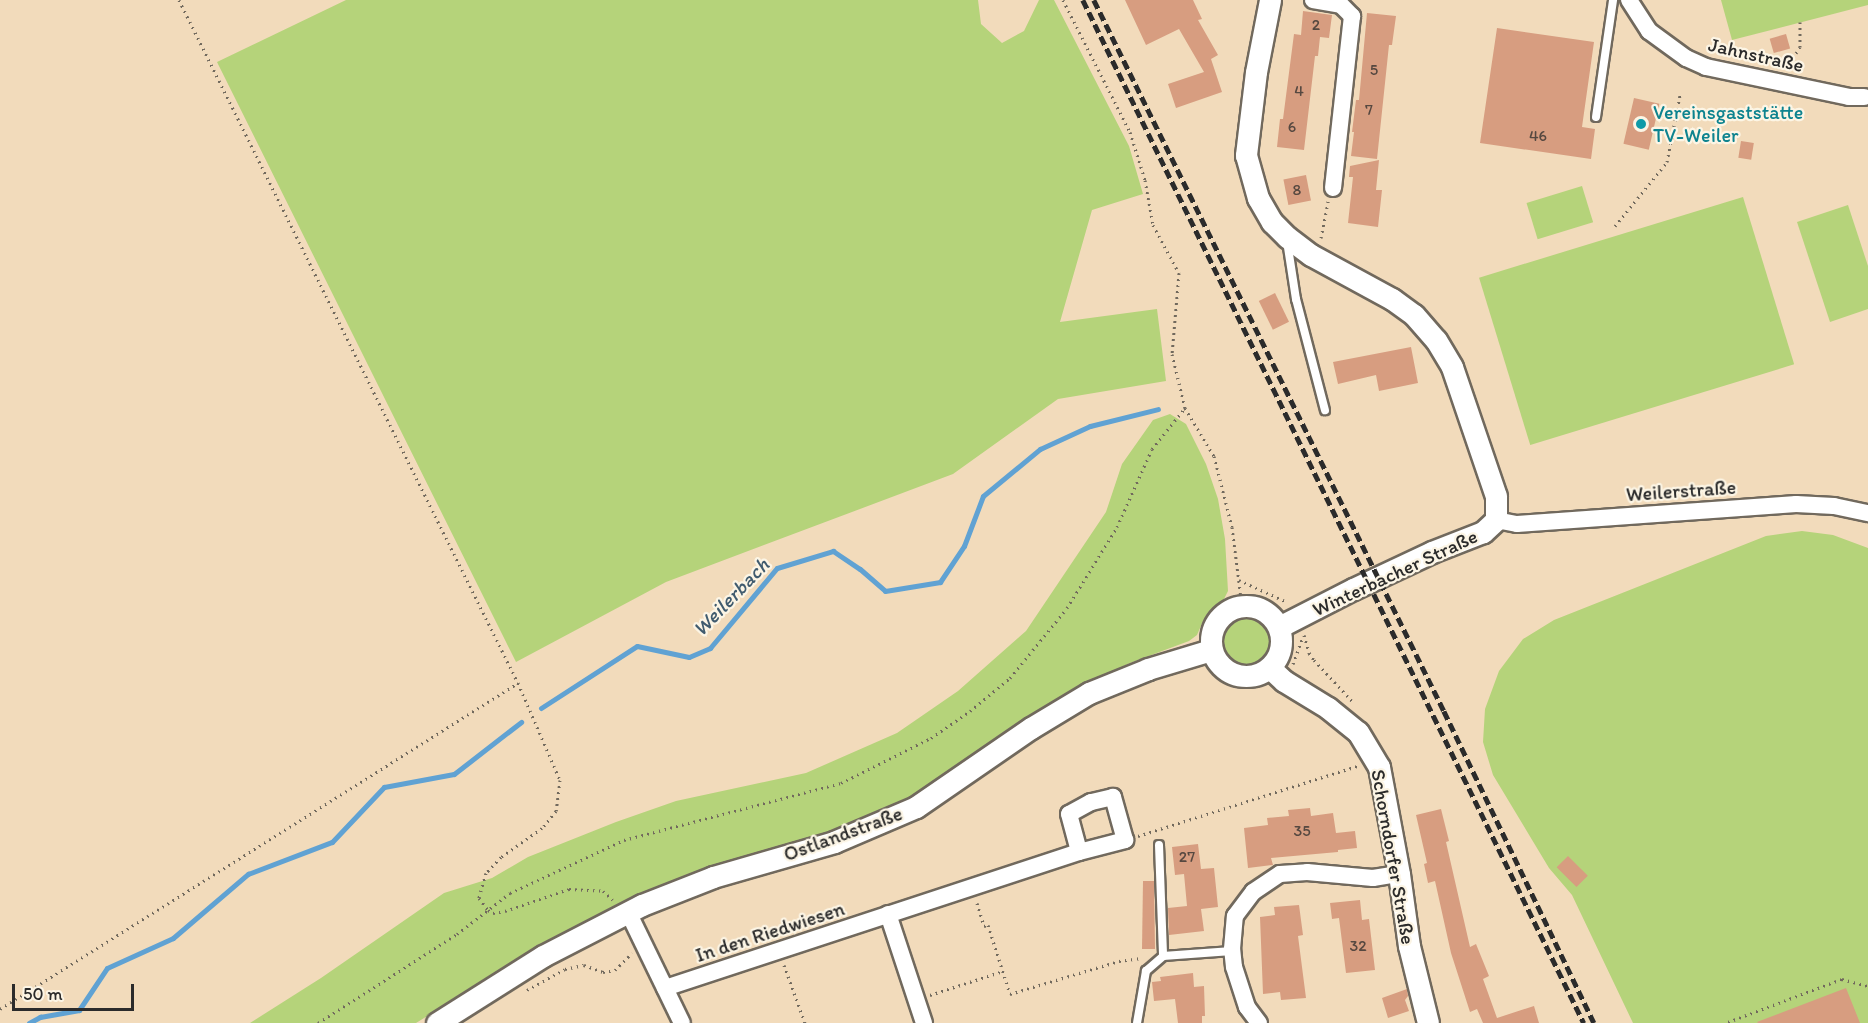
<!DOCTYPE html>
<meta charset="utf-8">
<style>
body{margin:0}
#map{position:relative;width:1868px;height:1023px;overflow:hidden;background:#f2dbbb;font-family:Itim,sans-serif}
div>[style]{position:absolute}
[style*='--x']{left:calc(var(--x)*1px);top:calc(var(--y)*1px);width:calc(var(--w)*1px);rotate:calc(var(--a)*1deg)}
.green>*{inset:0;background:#b5d37a;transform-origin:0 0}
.round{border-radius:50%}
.stream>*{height:5px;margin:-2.5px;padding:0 2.5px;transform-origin:2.5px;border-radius:2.5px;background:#60a2d3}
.building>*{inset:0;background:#d79d80;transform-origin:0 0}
.path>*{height:3px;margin-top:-1.5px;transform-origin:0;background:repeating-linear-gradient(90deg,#71695d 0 1.5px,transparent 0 6px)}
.roads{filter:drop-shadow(2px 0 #71695d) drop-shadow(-2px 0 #71695d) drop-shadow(0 2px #71695d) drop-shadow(0 -2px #71695d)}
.service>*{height:8px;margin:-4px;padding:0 4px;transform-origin:4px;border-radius:4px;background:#fff}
.minor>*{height:16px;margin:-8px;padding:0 8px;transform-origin:8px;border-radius:8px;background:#fff}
.tertiary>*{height:21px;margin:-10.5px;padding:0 10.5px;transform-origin:10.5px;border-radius:10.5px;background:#fff}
.tertiary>.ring{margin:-10.5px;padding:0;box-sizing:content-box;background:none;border:21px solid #fff;border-radius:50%}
.rail>*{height:4.5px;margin-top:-2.25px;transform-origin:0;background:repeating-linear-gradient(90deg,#2b2b2b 0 9px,transparent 0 13.5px)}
.dots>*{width:16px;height:16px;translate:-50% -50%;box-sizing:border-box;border:3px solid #fcf5e5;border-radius:50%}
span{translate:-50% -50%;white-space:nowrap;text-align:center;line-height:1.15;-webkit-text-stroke:4.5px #fcf5e5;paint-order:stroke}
.number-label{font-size:16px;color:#564840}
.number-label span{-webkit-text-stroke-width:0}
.street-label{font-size:20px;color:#2b2b2b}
.culture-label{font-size:20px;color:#0d838f}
.left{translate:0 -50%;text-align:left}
.water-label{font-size:21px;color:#405b6e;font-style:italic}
.scale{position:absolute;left:12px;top:984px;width:122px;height:27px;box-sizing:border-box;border:3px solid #2b2b2b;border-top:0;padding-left:8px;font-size:18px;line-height:21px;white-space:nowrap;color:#2b2b2b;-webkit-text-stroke:4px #fcf5e5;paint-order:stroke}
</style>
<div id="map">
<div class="green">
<div style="clip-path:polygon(346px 0,978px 0,981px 24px,1002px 43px,1024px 31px,1039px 0,1054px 0,1129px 146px,1143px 194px,1092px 210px,1060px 322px,1157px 309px,1166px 381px,1058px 399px,953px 474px,666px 582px,516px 662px,217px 62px)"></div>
<div style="clip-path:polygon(1721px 0,1868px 0,1868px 5px,1732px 40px)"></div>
<div style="left:1582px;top:186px;width:38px;height:58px;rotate:73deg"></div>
<div style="left:1743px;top:197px;width:175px;height:276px;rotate:73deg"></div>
<div style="clip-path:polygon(1848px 205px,1868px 266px,1868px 309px,1830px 322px,1797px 222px)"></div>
<div style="clip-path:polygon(1170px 414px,1186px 424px,1206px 464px,1218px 499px,1225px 539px,1228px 591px,1224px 599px,1203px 621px,1197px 635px,1189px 641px,1130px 663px,1073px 690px,1024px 720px,941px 781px,877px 815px,819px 837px,657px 888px,554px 938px,416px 1023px,250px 1023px,321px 978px,444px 893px,492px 878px,528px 857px,616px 822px,676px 801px,806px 773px,897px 733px,958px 691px,1026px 631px,1106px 512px,1122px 464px,1153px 420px)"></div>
<div style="clip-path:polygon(1802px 531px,1833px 535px,1868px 548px,1868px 1023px,1633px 1023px,1572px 895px,1549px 868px,1493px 775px,1483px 742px,1485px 709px,1499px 671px,1523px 639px,1554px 620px,1766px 536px)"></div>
<div class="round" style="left:1219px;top:615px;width:52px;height:52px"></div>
</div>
<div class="stream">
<div style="--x:541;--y:708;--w:114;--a:-32.9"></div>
<div style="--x:637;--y:646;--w:53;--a:11.9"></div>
<div style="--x:689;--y:657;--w:23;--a:-23"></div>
<div style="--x:710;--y:648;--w:104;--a:-50.1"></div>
<div style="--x:777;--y:568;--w:59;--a:-16.9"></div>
<div style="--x:833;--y:551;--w:32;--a:34"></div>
<div style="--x:860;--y:569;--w:33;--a:41"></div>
<div style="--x:885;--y:591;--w:56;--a:-9.3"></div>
<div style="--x:940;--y:582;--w:43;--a:-56.3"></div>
<div style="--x:964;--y:546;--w:53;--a:-69.2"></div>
<div style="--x:983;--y:496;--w:74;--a:-39.5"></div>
<div style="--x:1040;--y:449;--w:55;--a:-24.7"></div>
<div style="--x:1090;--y:426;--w:70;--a:-14"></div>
<div style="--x:29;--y:1023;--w:13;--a:-29"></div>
<div style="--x:40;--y:1017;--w:40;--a:-10"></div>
<div style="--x:79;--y:1010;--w:50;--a:-56.3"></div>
<div style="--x:107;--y:968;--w:72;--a:-24.4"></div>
<div style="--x:173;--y:938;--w:99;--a:-40.5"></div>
<div style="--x:248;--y:874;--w:90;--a:-20.9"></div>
<div style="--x:332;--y:842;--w:76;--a:-46.6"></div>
<div style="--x:384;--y:787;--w:71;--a:-10.5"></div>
<div style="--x:454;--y:774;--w:85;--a:-37.8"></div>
</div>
<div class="building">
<div style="clip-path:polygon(1125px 0,1193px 0,1202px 19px,1198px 20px,1218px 55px,1211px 59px,1222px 92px,1176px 108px,1168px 84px,1204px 72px,1179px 29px,1146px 45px)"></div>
<div style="clip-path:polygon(1303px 11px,1332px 15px,1329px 38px,1320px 37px,1318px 56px,1315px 56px,1304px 150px,1277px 147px,1280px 119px,1283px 119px,1294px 34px,1301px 35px)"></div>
<div style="clip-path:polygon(1367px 13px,1396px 16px,1392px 45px,1389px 45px,1377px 159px,1351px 156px,1354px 132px,1352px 132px,1356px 100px,1359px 100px)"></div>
<div style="clip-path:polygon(1497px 28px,1594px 42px,1582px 127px,1595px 129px,1591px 159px,1480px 143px)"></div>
<div style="left:1786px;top:34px;width:15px;height:17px;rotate:74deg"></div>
<div style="left:1634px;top:98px;width:26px;height:47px;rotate:13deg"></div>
<div style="left:1741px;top:141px;width:13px;height:17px;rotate:9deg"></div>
<div style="clip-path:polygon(1379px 160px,1376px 190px,1382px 190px,1378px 227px,1348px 223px,1353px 177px,1349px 177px,1350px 166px)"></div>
<div style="left:1306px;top:175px;width:26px;height:23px;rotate:79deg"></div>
<div style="left:1275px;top:293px;width:32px;height:18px;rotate:64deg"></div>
<div style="clip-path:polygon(1411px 347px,1418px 383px,1379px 391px,1376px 375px,1338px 384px,1333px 362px)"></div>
<div style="clip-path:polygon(1310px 808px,1311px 816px,1333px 813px,1336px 833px,1355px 831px,1357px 848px,1338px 850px,1338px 852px,1271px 858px,1273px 865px,1248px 868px,1244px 828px,1268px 825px,1267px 818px,1289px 816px,1288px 810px)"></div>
<div style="clip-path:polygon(1441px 809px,1449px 841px,1446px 842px,1470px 947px,1476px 944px,1489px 976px,1483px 979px,1497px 1018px,1534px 1006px,1539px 1023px,1483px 1023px,1477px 1009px,1470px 1012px,1451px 953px,1435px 881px,1428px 883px,1424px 864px,1427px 863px,1416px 815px)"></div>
<div style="clip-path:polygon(1198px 844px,1201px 869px,1214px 868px,1218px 907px,1201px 909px,1204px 931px,1169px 935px,1168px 908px,1187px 906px,1184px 874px,1175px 875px,1172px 847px)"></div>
<div style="left:1568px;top:856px;width:28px;height:16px;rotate:45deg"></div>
<div style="clip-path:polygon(1143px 881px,1154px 881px,1155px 949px,1142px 949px)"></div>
<div style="clip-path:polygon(1360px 900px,1362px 920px,1369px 919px,1375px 970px,1346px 973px,1339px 918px,1332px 919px,1330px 903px)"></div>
<div style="clip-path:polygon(1299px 905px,1303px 935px,1298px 936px,1306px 998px,1281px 1000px,1280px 992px,1263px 994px,1260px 917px,1275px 915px,1274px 907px)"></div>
<div style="clip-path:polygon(1193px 973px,1194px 987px,1204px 986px,1205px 1016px,1202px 1016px,1202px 1023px,1178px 1023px,1175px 999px,1154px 1001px,1152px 982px,1161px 981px,1160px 977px)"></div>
<div style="clip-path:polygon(1846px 988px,1860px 1023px,1758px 1023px,1757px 1022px)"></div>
<div style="clip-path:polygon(1407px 989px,1408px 996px,1405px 1000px,1409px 1011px,1388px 1018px,1382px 998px)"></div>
</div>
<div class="path">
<div style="--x:179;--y:0;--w:763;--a:63.6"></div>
<div style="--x:518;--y:683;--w:106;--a:66.6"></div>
<div style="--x:560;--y:780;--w:31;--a:97"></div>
<div style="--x:556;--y:811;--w:22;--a:129"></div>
<div style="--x:542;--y:828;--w:50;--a:144.7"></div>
<div style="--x:501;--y:857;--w:22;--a:133"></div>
<div style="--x:486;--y:873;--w:26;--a:106"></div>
<div style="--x:479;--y:898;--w:15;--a:53"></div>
<div style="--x:488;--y:910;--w:6;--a:31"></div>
<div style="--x:493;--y:913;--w:12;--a:-9"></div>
<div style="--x:505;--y:911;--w:68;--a:-19"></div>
<div style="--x:569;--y:889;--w:34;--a:3"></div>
<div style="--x:603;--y:891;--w:13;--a:42"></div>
<div style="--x:1063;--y:0;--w:148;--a:63.1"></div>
<div style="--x:1130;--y:132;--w:50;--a:72.6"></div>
<div style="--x:1145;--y:180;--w:46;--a:79.9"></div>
<div style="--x:1153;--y:225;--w:55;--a:61.6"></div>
<div style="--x:1179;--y:273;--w:81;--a:94.9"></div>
<div style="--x:1172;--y:354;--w:56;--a:76.5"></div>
<div style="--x:1185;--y:408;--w:56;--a:58.9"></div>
<div style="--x:1214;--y:456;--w:73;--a:75.8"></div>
<div style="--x:1232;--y:527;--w:80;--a:82.8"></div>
<div style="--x:1786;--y:68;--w:25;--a:-56"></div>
<div style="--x:1800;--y:47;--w:25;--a:-90"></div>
<div style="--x:1615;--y:226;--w:82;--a:-50.9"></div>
<div style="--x:1667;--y:162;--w:68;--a:-79"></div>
<div style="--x:1321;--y:238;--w:38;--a:-79"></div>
<div style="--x:1239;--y:580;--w:53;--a:24.6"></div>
<div style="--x:1304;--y:635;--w:19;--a:74"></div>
<div style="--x:1309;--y:653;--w:9;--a:54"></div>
<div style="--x:1314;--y:660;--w:59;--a:47.1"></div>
<div style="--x:1293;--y:664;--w:30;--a:-70"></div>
<div style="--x:1138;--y:836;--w:231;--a:-17.7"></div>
<div style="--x:977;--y:903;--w:24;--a:73"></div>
<div style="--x:984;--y:926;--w:4;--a:-14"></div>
<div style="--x:988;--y:925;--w:72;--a:72.3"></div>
<div style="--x:1010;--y:994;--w:114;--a:-16.8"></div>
<div style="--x:1119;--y:961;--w:22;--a:-8"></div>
<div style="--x:784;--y:965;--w:62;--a:70.1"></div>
<div style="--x:527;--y:990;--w:43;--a:-28.9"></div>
<div style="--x:565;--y:969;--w:19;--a:-12"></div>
<div style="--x:584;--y:965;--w:20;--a:20"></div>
<div style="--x:603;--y:972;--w:12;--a:-9"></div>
<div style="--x:615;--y:970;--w:24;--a:-45"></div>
<div style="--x:930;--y:995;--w:77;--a:-18.2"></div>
<div style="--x:0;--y:1009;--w:612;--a:-32.18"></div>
<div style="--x:1728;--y:1022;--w:122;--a:-20.7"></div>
<div style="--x:1842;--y:979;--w:27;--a:15"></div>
<div style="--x:318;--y:1023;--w:165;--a:-32.6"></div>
<div style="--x:457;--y:934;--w:67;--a:-37.7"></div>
<div style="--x:510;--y:893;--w:126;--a:-24.9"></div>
<div style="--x:624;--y:840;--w:224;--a:-14.7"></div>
<div style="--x:841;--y:783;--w:101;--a:-26.6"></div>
<div style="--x:931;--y:738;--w:47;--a:-34.7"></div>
<div style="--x:970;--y:711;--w:52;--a:-39.5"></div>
<div style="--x:1010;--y:678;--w:90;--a:-50.8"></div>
<div style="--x:1067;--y:608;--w:95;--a:-58.3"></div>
<div style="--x:1117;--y:527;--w:85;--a:-65.8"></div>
<div style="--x:1152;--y:449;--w:53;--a:-51.2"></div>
</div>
<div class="roads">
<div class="service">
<div style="--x:1596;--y:117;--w:118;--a:-81.7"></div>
<div style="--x:1287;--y:241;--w:59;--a:81.2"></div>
<div style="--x:1296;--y:299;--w:115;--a:75.4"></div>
<div style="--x:1159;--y:845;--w:111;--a:87.9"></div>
<div style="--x:1137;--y:1023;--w:53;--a:-80.2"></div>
<div style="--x:1146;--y:971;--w:23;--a:-41"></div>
<div style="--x:1163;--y:956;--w:69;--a:-4.1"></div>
</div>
<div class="minor">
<div style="--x:1313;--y:0;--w:28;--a:10"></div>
<div style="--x:1341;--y:5;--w:16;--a:45"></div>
<div style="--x:1352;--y:16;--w:173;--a:96.3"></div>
<div style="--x:1629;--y:0;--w:37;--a:57"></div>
<div style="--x:1649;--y:31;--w:46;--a:36.1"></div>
<div style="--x:1686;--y:58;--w:22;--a:24"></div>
<div style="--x:1706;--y:67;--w:146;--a:11.8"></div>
<div style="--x:1849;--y:97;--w:15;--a:0"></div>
<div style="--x:1496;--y:520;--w:21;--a:11"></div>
<div style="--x:1517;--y:524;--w:280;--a:-4.1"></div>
<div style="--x:1796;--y:504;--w:38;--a:3"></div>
<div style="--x:1834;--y:506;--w:35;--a:12"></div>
<div style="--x:628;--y:912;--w:123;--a:64.1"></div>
<div style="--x:888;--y:914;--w:115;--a:71.7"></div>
<div style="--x:665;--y:988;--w:436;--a:-18.2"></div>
<div style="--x:1079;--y:852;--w:48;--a:-14.6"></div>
<div style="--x:1125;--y:840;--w:45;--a:-105.6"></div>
<div style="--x:1113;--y:797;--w:23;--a:167"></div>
<div style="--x:1091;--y:802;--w:25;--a:151"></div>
<div style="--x:1069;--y:814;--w:39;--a:75"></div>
<div style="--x:1259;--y:1023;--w:20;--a:-127"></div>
<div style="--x:1247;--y:1007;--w:42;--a:-108"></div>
<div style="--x:1234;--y:967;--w:18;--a:-96"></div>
<div style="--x:1232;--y:949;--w:33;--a:-85"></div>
<div style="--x:1235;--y:916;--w:30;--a:-53"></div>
<div style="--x:1253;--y:892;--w:32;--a:-34"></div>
<div style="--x:1280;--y:874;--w:27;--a:-4"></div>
<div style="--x:1307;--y:872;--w:66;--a:5.2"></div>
<div style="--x:1373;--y:878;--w:26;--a:-9"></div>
</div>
<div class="tertiary">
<div style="--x:1270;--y:0;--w:73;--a:101"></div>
<div style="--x:1256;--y:72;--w:84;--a:96.9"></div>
<div style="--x:1246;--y:155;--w:45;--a:74.4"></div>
<div style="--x:1258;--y:198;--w:28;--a:60"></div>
<div style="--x:1272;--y:222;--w:21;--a:45"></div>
<div style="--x:1287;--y:237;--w:30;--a:37"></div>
<div style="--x:1311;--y:255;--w:92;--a:28.5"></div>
<div style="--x:1392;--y:299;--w:27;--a:36"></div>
<div style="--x:1414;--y:315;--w:33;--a:49"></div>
<div style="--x:1436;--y:340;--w:31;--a:59"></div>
<div style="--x:1452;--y:367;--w:136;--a:71.2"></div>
<div style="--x:1496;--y:496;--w:24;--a:90"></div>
<div style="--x:1496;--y:520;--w:18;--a:137"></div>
<div style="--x:1483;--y:532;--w:55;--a:158.6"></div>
<div style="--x:1432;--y:552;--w:87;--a:154.9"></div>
<div style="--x:1353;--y:589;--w:83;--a:152.8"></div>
<div class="ring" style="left:1211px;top:606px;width:49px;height:49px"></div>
<div style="--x:1270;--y:668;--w:19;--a:43"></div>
<div style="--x:1284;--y:681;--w:52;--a:31.5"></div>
<div style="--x:1328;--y:708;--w:38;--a:39"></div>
<div style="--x:1358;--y:732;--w:41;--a:59"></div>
<div style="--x:1379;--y:767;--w:109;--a:79.4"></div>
<div style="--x:1399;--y:874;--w:73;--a:82.1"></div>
<div style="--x:1409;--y:946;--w:79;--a:76.1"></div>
<div style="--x:437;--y:1023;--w:125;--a:-32.3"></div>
<div style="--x:543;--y:956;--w:111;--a:-27.3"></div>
<div style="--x:642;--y:905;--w:76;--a:-21.5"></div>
<div style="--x:713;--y:877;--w:126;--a:-16.1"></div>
<div style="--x:834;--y:842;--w:89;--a:-23.1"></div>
<div style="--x:916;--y:807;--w:140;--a:-34.5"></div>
<div style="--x:1031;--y:728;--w:68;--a:-31.1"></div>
<div style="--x:1089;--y:693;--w:64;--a:-22.1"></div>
<div style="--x:1148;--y:669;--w:66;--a:-16.8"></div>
</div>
</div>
<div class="rail">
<div style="--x:1083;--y:0;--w:1139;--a:63.91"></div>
<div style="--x:1094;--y:0;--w:792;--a:63.79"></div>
<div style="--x:1444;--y:711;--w:346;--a:64.3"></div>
</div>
<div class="dots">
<div style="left:1641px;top:124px;background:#0f9aa8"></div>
</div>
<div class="number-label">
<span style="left:1316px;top:25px">2</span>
<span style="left:1374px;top:70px">5</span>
<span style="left:1299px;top:91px">4</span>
<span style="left:1369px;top:110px">7</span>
<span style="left:1292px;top:127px">6</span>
<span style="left:1538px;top:136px">46</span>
<span style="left:1297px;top:190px">8</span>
<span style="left:1302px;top:831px">35</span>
<span style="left:1187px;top:857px">27</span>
<span style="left:1358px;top:946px">32</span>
</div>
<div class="street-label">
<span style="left:1756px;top:55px;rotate:13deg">Jahnstraße</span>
<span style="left:1681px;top:491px;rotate:-4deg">Weilerstraße</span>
<span style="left:1395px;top:573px;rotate:-25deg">Winterbacher Straße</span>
<span style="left:843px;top:834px;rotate:-20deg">Ostlandstraße</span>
<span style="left:1393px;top:857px;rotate:80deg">Schorndorfer Straße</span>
<span style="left:770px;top:932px;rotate:-18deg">In den Riedwiesen</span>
</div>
<div class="culture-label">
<span class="left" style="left:1653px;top:124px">Vereinsgaststätte<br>TV-Weiler</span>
</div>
<div class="water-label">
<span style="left:731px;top:597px;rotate:-46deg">Weilerbach</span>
</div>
<div class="scale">50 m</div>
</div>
